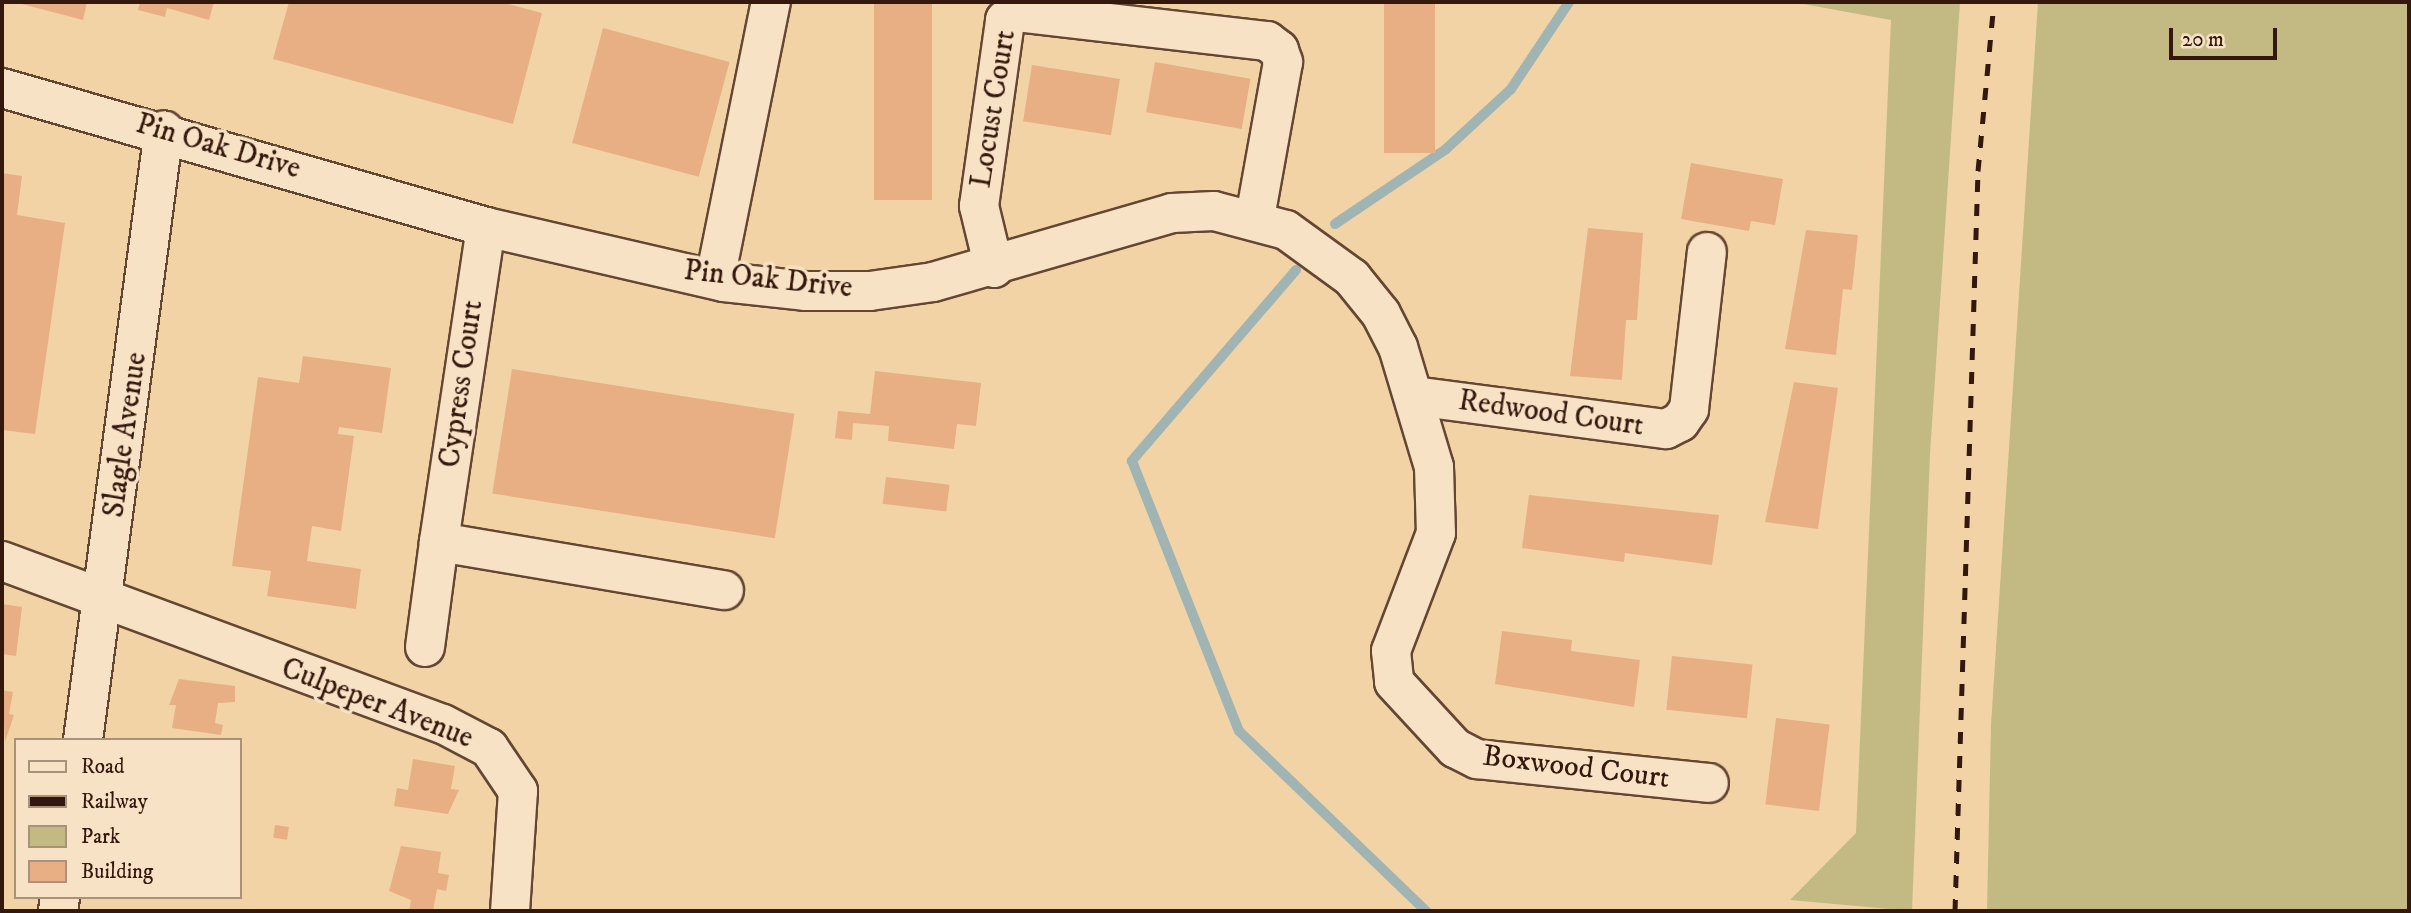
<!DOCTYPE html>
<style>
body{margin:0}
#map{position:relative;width:2411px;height:913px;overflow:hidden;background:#f2d3a6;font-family:"IM FELL DW Pica",serif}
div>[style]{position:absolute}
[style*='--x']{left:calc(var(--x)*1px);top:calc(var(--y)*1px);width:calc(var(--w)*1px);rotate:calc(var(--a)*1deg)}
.green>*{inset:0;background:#c2ba82}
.stream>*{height:10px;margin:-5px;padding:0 5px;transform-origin:5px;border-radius:5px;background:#a0b5b3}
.building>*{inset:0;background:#e8af85;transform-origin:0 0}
.roads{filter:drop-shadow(2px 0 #644733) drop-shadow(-2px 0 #644733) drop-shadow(0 2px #644733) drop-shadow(0 -2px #644733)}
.minor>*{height:38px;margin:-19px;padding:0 19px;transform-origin:19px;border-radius:19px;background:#f7e2c5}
.rail>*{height:5px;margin-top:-2.5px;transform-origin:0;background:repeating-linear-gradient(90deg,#35180d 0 12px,transparent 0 24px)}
span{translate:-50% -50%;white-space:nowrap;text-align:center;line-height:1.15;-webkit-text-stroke:7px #f7e2c5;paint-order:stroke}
.street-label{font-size:30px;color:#35180d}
.frame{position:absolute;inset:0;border:4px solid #35180d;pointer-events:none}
.legend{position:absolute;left:14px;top:738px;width:228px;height:161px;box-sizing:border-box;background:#f7e2c5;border:2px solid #a9917b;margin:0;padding:9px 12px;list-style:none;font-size:21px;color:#35180d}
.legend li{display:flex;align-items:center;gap:14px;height:35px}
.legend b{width:35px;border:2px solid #a9917b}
.scale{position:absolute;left:2169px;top:28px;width:108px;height:32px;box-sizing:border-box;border:4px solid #35180d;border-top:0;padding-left:9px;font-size:21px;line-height:24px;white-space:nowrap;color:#35180d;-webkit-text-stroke:5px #f7e2c5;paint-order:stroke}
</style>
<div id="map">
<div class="green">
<div style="clip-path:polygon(1792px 2px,1960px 2px,1930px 454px,1912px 911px,1790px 900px,1856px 833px,1891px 20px)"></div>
<div style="clip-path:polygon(2038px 2px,2409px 2px,2409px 911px,1987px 911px,1991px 725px)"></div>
</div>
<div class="stream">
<div style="--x:1335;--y:224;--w:134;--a:-34"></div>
<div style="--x:1446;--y:149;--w:88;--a:-42.7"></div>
<div style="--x:1511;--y:89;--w:105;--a:-56.3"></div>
<div style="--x:1296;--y:270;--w:252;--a:130.7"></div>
<div style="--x:1132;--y:461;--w:290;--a:68.4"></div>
<div style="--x:1239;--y:731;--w:260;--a:43.9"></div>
</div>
<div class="building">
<div style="clip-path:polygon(14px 2px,87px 2px,83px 20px)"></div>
<div style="clip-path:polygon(140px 2px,214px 2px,209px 20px,167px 8px,165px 17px,138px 10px)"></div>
<div style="clip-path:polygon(289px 2px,500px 2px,542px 13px,513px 124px,273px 59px)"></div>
<div style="left:874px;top:2px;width:58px;height:198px"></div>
<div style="left:1384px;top:2px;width:51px;height:151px"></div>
<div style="left:603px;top:28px;width:131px;height:119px;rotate:15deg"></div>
<div style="left:1155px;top:62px;width:97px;height:51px;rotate:10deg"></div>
<div style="left:1032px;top:65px;width:89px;height:57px;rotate:9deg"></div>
<div style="clip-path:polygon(1691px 163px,1783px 179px,1775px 225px,1751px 221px,1749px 231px,1681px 219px)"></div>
<div style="clip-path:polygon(2px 173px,22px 176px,17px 215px,65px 223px,35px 434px,2px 430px)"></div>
<div style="clip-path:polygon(1588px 228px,1643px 233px,1637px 320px,1626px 320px,1622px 380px,1570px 376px)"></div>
<div style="clip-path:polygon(1806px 230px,1858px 235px,1852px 290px,1843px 289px,1836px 355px,1785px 349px)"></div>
<div style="clip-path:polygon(303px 356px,391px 368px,382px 433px,339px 427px,338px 434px,354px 436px,341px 531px,312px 526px,307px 561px,361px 569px,356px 609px,267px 596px,271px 571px,232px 566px,258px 377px,299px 383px)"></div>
<div style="left:512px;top:369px;width:286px;height:126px;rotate:9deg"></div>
<div style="clip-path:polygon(875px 371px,981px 383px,976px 426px,957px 424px,954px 449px,888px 441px,889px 426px,853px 423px,852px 440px,835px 438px,838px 411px,870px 414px)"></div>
<div style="clip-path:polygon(1794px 382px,1838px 388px,1818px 529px,1765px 522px)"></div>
<div style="left:886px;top:477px;width:64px;height:27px;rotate:7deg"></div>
<div style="clip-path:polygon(1529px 495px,1719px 515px,1712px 565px,1625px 553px,1624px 562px,1522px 548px)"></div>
<div style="clip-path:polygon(2px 604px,22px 607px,16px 656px,2px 654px)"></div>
<div style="clip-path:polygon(1502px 631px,1572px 640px,1571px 651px,1640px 660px,1634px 707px,1495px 684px)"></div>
<div style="left:1672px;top:656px;width:81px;height:54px;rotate:6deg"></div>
<div style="clip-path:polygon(179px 679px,235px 686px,235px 702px,218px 703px,215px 723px,223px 725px,221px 735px,172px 728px,176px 705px,169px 705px)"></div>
<div style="clip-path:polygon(2px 690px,13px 692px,9px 714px,14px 715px,5px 742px)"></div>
<div style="left:1776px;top:718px;width:54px;height:87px;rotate:7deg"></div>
<div style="clip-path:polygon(413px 759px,455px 766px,451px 789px,459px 790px,448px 814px,394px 806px,397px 788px,408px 790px)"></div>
<div style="left:275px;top:825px;width:14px;height:13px;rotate:8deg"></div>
<div style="clip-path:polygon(401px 846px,441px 852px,438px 873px,449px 875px,446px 891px,437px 889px,433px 911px,409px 911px,411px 900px,389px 891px)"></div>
</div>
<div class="roads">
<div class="minor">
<div style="--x:2;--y:88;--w:504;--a:16.02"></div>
<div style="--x:486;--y:227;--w:244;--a:13"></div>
<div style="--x:724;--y:282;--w:81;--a:6.3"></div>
<div style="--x:805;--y:291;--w:65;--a:0"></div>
<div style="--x:870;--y:291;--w:64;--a:-8.1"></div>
<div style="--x:933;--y:282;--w:249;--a:-16.1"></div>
<div style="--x:1172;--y:213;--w:42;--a:-2.7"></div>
<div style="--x:1214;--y:211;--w:74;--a:14.8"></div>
<div style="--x:1286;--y:230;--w:82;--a:36"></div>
<div style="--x:1352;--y:278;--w:46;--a:51.1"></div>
<div style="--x:1381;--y:314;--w:37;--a:63"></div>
<div style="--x:1398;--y:347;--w:125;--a:73.3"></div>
<div style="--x:1434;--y:467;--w:66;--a:88.3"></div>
<div style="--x:1436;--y:533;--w:126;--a:110.9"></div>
<div style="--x:1391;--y:651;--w:31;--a:84"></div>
<div style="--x:1394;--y:682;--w:90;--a:47.3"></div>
<div style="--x:1455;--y:748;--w:25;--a:27"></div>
<div style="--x:1477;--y:759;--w:233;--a:5.9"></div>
<div style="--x:486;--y:227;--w:318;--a:98.5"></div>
<div style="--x:439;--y:542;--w:289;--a:9.6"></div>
<div style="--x:994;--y:268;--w:64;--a:-103.6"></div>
<div style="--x:979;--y:206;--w:188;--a:-82"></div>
<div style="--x:1005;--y:20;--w:13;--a:-39"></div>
<div style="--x:1015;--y:12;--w:254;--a:6.6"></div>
<div style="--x:1267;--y:41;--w:15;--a:37"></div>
<div style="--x:1279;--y:50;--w:13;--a:72"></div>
<div style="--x:1283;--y:62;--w:158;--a:100.2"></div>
<div style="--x:715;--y:279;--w:283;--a:-78.6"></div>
<div style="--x:1414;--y:396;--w:254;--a:7.5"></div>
<div style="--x:1666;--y:429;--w:16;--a:-27"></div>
<div style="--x:1680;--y:422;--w:16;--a:-55"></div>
<div style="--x:1689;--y:409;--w:158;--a:-83.5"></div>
<div style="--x:2;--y:561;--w:470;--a:20.3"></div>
<div style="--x:443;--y:724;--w:52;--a:27.6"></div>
<div style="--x:489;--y:748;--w:52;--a:56"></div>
<div style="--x:518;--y:791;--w:120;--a:93.8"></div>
<div style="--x:425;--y:647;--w:106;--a:-82.4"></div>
<div style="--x:83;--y:740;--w:615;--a:-82.44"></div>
<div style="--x:58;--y:911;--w:14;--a:-82"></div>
</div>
</div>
<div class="rail">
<div style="--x:1955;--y:911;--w:740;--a:-88.22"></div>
<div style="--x:1978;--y:171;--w:170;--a:-84.6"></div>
</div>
<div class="street-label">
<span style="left:994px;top:109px;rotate:-81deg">Locust Court</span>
<span style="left:218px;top:147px;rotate:16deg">Pin Oak Drive</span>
<span style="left:768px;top:280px;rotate:6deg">Pin Oak Drive</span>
<span style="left:462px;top:384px;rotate:-82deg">Cypress Court</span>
<span style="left:1551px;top:414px;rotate:8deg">Redwood Court</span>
<span style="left:126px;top:435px;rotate:-82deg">Slagle Avenue</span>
<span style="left:377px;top:704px;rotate:21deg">Culpeper Avenue</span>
<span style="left:1576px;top:768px;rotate:7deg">Boxwood Court</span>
</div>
<div class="frame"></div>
<ul class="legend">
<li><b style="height:9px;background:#f7e2c5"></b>Road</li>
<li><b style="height:9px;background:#35180d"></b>Railway</li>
<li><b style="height:19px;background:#c2ba82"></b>Park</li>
<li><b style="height:19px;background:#e8af85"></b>Building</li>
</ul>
<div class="scale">20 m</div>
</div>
